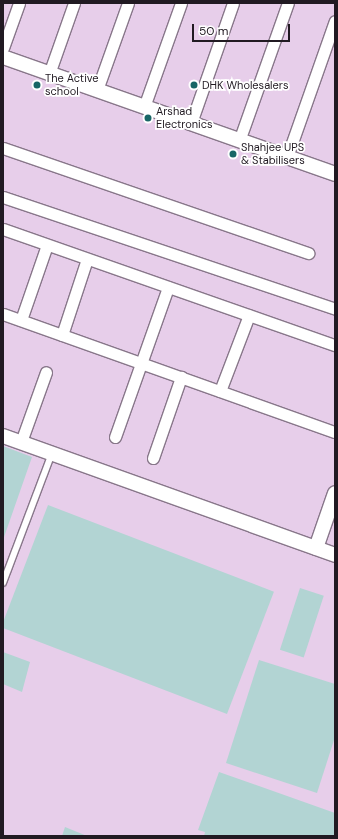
<!DOCTYPE html>
<style>
body{margin:0}
#map{position:relative;width:338px;height:839px;overflow:hidden;background:#ecd9ee;font-family:"DM Sans",sans-serif}
div>[style]{position:absolute}
[style*='--x']{left:calc(var(--x)*1px);top:calc(var(--y)*1px);width:calc(var(--w)*1px);rotate:calc(var(--a)*1deg)}
.built>*{inset:0;background:#e7ceea;transform-origin:0 0}
.building>*{inset:0;background:#b2d4d3;transform-origin:0 0}
.roads{filter:drop-shadow(1px 0 #88778a) drop-shadow(-1px 0 #88778a) drop-shadow(0 1px #88778a) drop-shadow(0 -1px #88778a)}
.service>*{height:5.5px;margin:-2.75px;padding:0 2.75px;transform-origin:2.75px;border-radius:2.75px;background:#fff}
.minor>*{height:11px;margin:-5.5px;padding:0 5.5px;transform-origin:5.5px;border-radius:5.5px;background:#fff}
.tertiary>*{height:14px;margin:-7px;padding:0 7px;transform-origin:7px;border-radius:7px;background:#fff}
.dots>*{width:11px;height:11px;translate:-50% -50%;box-sizing:border-box;border:2px solid #fff;border-radius:50%}
span{translate:-50% -50%;white-space:nowrap;text-align:center;line-height:1.15;-webkit-text-stroke:3.5px #fff;paint-order:stroke}
.poi-label{font-size:11px;color:#211a22}
.left{translate:0 -50%;text-align:left}
.frame{position:absolute;inset:0;border:4px solid #211a22;pointer-events:none}
.scale{position:absolute;left:192px;top:24px;width:98px;height:18px;box-sizing:border-box;border:2px solid #211a22;border-top:0;padding-left:5px;font-size:12px;line-height:14px;white-space:nowrap;color:#211a22;-webkit-text-stroke:3px #fff;paint-order:stroke}
</style>
<div id="map">
<div class="built">
<div style="left:3px;top:3px;width:332px;height:833px"></div>
</div>
<div class="building">
<div style="clip-path:polygon(3px 446px,32px 457px,3px 540px)"></div>
<div style="left:48px;top:505px;width:242px;height:131px;rotate:21deg"></div>
<div style="left:300px;top:588px;width:25px;height:65px;rotate:18deg"></div>
<div style="clip-path:polygon(3px 652px,30px 662px,22px 692px,3px 684px)"></div>
<div style="clip-path:polygon(259px 660px,335px 684px,335px 737px,317px 793px,226px 763px)"></div>
<div style="clip-path:polygon(219px 772px,335px 813px,335px 836px,204px 836px,205px 832px,198px 830px)"></div>
<div style="clip-path:polygon(65px 827px,87px 836px,62px 836px)"></div>
</div>
<div class="roads">
<div class="service">
<div style="--x:3;--y:583;--w:139;--a:-69.3"></div>
</div>
<div class="minor">
<div style="--x:3;--y:48;--w:48;--a:-70.4"></div>
<div style="--x:49;--y:74;--w:75;--a:-70.6"></div>
<div style="--x:97;--y:90;--w:92;--a:-70.4"></div>
<div style="--x:144;--y:107;--w:110;--a:-70.4"></div>
<div style="--x:191;--y:123;--w:127;--a:-70.7"></div>
<div style="--x:239;--y:141;--w:146;--a:-70.5"></div>
<div style="--x:3;--y:148;--w:323;--a:19"></div>
<div style="--x:287;--y:157;--w:144;--a:-70.6"></div>
<div style="--x:3;--y:197;--w:350;--a:18.6"></div>
<div style="--x:3;--y:229;--w:352;--a:19.3"></div>
<div style="--x:3;--y:314;--w:352;--a:19.6"></div>
<div style="--x:21;--y:320;--w:79;--a:-70.9"></div>
<div style="--x:62;--y:335;--w:80;--a:-71.8"></div>
<div style="--x:220;--y:391;--w:81;--a:-69.1"></div>
<div style="--x:115;--y:437;--w:159;--a:-70.5"></div>
<div style="--x:21;--y:442;--w:74;--a:-70.3"></div>
<div style="--x:153;--y:458;--w:86;--a:-70.9"></div>
</div>
<div class="tertiary">
<div style="--x:3;--y:57;--w:352;--a:19.4"></div>
<div style="--x:3;--y:436;--w:353;--a:19.7"></div>
<div style="--x:316;--y:548;--w:58;--a:-70.9"></div>
</div>
</div>
<div class="dots">
<div style="left:37px;top:85px;background:#186666"></div>
<div style="left:194px;top:85px;background:#186666"></div>
<div style="left:148px;top:118px;background:#186666"></div>
<div style="left:233px;top:154px;background:#186666"></div>
</div>
<div class="poi-label">
<span class="left" style="left:45px;top:85px">The Active<br>school</span>
<span class="left" style="left:202px;top:85px">DHK Wholesalers</span>
<span class="left" style="left:156px;top:118px">Arshad<br>Electronics</span>
<span class="left" style="left:241px;top:154px">Shahjee UPS<br>&amp; Stabilisers</span>
</div>
<div class="frame"></div>
<div class="scale">50 m</div>
</div>
